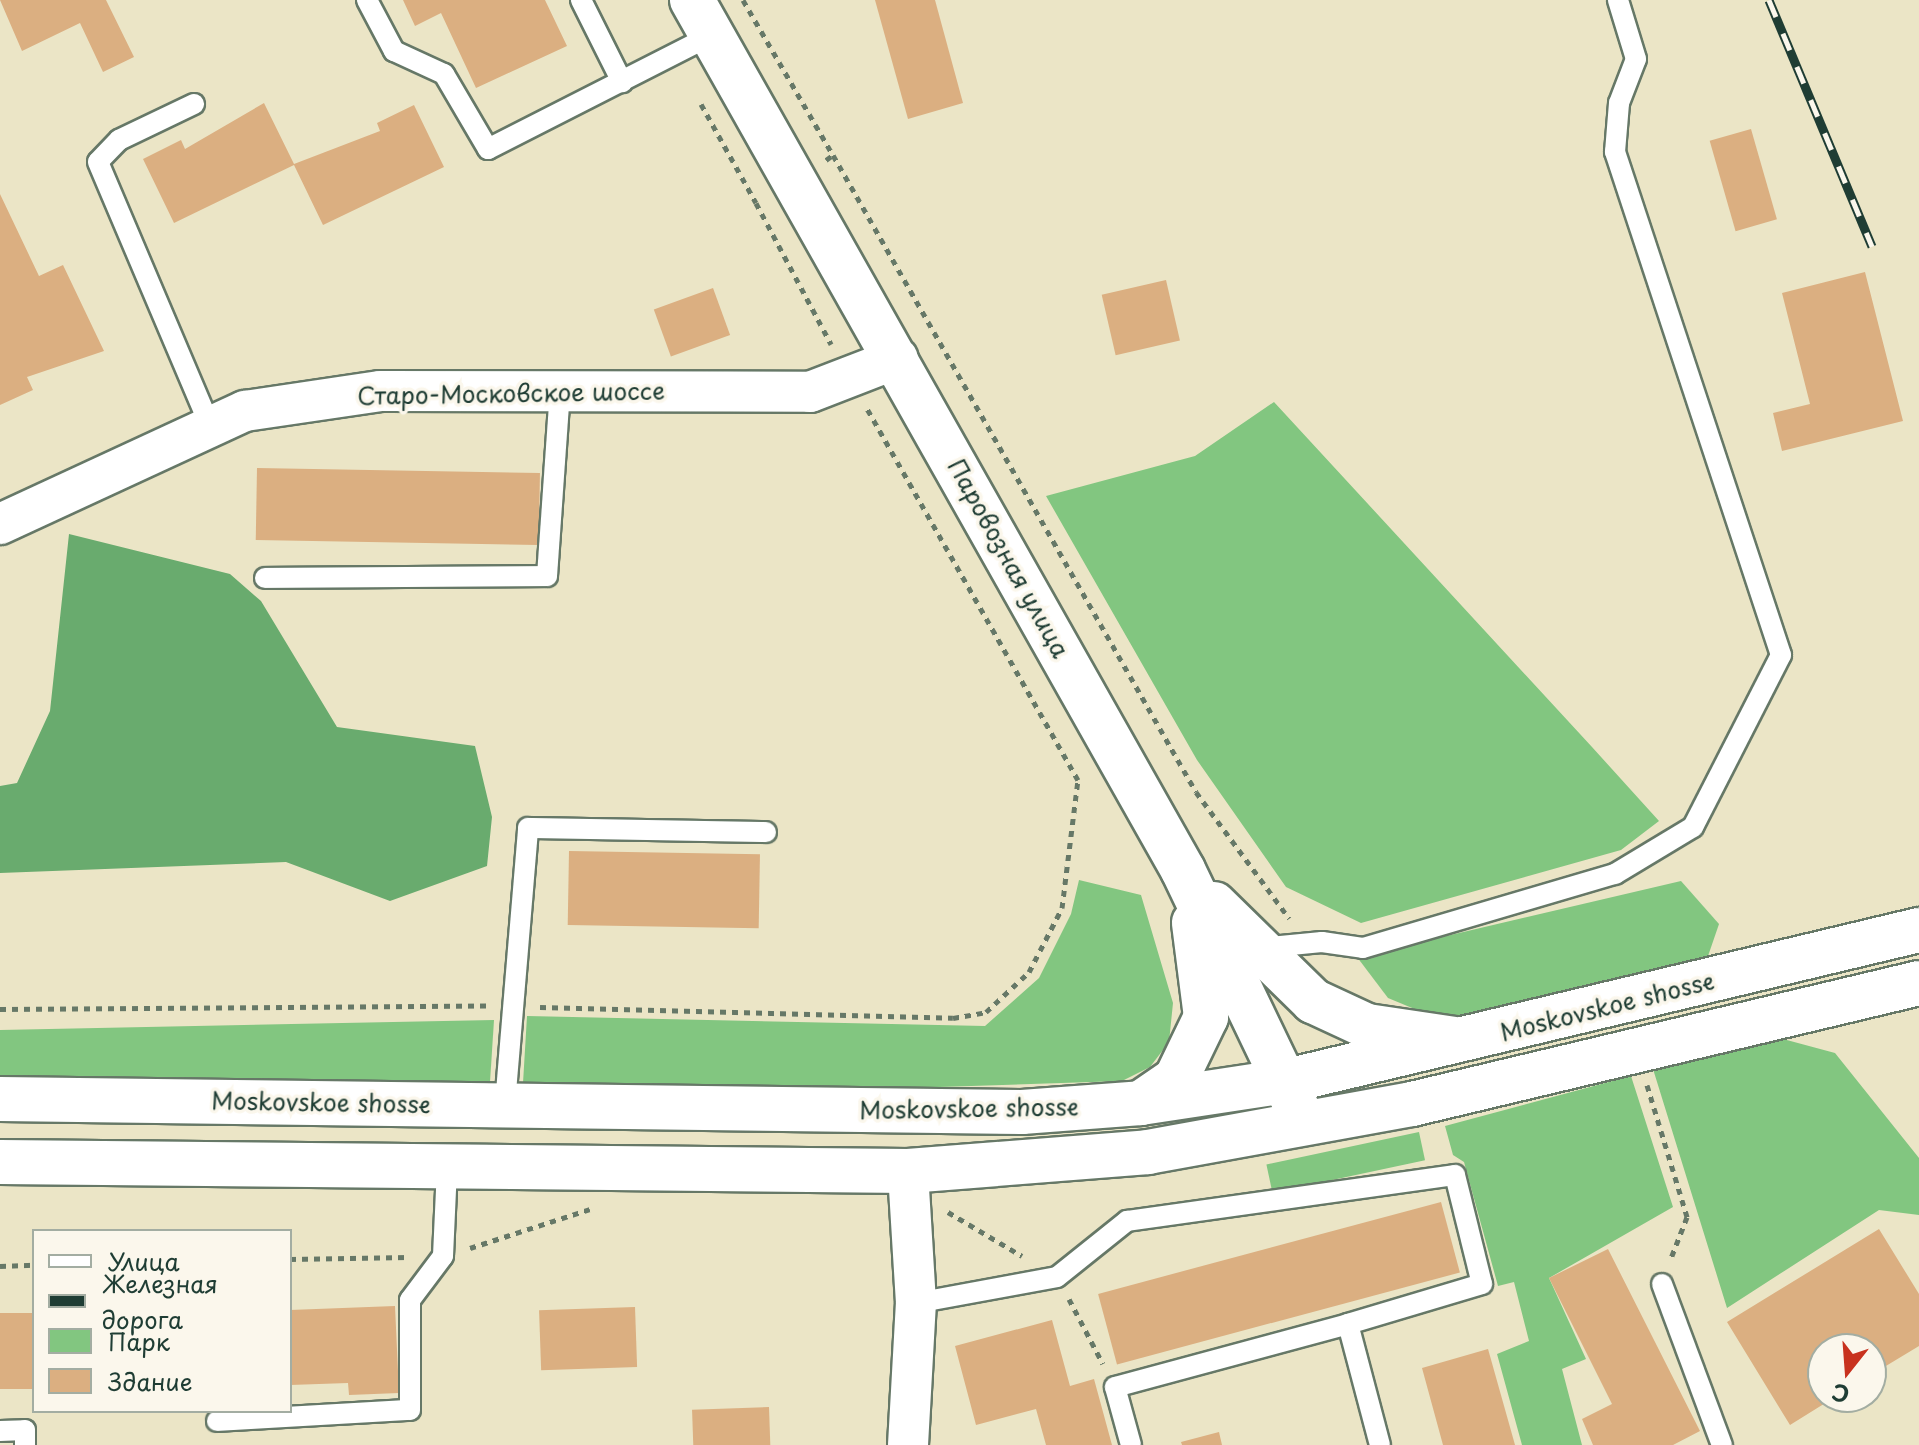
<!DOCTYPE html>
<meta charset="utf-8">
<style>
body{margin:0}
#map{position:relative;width:1919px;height:1445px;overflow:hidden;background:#ebe5c6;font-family:"Playpen Sans",sans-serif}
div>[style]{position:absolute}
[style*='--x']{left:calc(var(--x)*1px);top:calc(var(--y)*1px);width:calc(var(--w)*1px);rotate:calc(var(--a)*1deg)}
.green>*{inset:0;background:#82c680;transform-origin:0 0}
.forest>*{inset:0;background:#69ab6e}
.building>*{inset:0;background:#dbaf81;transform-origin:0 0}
.path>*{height:5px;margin-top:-2.5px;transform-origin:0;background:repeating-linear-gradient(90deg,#667867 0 6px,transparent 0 12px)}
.roads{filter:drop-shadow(2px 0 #667867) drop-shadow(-2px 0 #667867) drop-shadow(0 2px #667867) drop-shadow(0 -2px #667867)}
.lane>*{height:20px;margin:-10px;padding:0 10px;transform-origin:10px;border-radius:10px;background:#fff}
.street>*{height:40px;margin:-20px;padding:0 20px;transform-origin:20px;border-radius:20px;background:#fff}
.secondary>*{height:44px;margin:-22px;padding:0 22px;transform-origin:22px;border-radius:22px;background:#fff}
.primary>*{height:44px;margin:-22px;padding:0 22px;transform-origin:22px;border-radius:22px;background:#fff}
.rail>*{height:9px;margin-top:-4.5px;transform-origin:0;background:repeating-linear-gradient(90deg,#fbf7ec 0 18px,#1f3d34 0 36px);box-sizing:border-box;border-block:2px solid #1f3d34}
span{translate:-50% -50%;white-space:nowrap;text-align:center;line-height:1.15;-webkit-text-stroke:7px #fbf7ec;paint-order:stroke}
.street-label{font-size:24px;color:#1f3d34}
.legend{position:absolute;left:32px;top:1229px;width:260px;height:184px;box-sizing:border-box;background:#fbf7ec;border:2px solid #a3ada2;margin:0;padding:10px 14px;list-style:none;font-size:24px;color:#1f3d34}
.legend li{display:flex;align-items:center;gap:16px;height:40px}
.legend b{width:40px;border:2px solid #a3ada2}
.north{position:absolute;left:1807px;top:1333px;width:80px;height:80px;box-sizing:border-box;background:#fbf7ec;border:2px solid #a3ada2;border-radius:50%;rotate:197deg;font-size:22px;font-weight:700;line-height:32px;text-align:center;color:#1f3d34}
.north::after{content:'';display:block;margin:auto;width:28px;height:36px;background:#c8321e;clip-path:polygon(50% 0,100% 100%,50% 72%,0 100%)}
</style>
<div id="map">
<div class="green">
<div style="clip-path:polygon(1274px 402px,1592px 747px,1659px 821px,1621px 850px,1361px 923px,1286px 887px,1197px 760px,1046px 496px,1195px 456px)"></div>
<div style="clip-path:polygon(1079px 880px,1141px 895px,1173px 1003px,1169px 1042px,1150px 1067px,1122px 1081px,909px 1088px,523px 1083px,527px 1016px,985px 1026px,1039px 978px,1071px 914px)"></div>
<div style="clip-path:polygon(1681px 881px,1719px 924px,1708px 956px,1463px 1017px,1429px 1015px,1388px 998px,1357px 957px)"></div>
<div style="clip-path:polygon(494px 1020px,490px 1082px,0 1082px,0 1030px)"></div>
<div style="clip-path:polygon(1783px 1039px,1835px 1053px,1919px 1158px,1919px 1215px,1879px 1210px,1727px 1308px,1653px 1069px)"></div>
<div style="clip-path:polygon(1631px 1076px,1673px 1207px,1549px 1278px,1586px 1359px,1562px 1369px,1582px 1445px,1522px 1445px,1497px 1354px,1529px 1341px,1514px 1282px,1498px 1286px,1464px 1162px,1453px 1155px,1445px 1126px)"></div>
<div style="left:1419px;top:1132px;width:29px;height:156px;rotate:78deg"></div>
</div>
<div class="forest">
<div style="clip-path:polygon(69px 534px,230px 574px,261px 601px,337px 727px,475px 746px,492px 817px,487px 866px,390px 901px,286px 862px,0 873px,0 786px,17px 783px,50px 711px)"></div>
</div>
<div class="building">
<div style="clip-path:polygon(0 0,106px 0,134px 57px,103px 72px,80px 23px,22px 51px)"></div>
<div style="clip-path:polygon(403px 0,545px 0,567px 46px,476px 88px,441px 13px,415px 26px)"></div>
<div style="clip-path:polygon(875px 0,935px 0,963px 103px,908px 119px)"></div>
<div style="clip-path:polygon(264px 103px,294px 164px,380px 131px,377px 123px,414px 105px,444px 167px,323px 225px,294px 165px,174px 223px,143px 159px,181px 140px,185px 149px)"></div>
<div style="left:1751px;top:129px;width:94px;height:43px;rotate:74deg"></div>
<div style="clip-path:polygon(0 194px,39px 276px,63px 265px,104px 351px,27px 377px,33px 390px,0 405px)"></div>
<div style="clip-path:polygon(1865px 272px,1903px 421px,1782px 451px,1773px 413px,1810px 404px,1782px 293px)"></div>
<div style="left:1166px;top:280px;width:62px;height:66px;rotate:77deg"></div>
<div style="left:713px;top:288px;width:50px;height:63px;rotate:70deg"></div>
<div style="left:257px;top:468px;width:283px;height:72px;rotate:1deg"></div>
<div style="left:569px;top:851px;width:191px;height:74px;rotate:1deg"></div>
<div style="left:1441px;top:1202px;width:73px;height:355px;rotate:75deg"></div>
<div style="clip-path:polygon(1879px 1229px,1919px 1294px,1919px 1346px,1871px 1375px,1871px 1349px,1823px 1349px,1823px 1397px,1835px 1397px,1790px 1425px,1727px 1322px)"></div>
<div style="clip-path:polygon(1608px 1249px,1700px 1431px,1673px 1445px,1593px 1445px,1582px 1419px,1612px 1404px,1549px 1278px)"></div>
<div style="clip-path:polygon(395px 1306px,399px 1393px,349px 1395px,348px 1383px,290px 1385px,290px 1310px)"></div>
<div style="left:635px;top:1307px;width:60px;height:96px;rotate:88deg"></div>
<div style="left:34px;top:1313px;width:76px;height:34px;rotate:90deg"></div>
<div style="clip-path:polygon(1052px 1320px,1070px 1386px,1094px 1379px,1112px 1445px,1046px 1445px,1036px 1409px,976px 1425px,955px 1346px)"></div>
<div style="clip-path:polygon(1488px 1349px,1515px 1445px,1443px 1445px,1422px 1368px)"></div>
<div style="left:769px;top:1407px;width:38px;height:77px;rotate:88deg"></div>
<div style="clip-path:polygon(1219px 1432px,1222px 1445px,1182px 1445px,1181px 1442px)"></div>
</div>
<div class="path">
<div style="--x:743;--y:0;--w:179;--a:59.9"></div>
<div style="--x:701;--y:104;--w:113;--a:60.9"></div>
<div style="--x:826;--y:160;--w:9;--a:-36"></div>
<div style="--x:833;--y:155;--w:733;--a:60.32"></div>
<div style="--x:1196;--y:792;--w:157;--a:53.6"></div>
<div style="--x:756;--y:203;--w:160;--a:62"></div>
<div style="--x:540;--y:1007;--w:413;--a:1.5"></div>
<div style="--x:953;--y:1018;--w:34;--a:-10"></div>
<div style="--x:986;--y:1012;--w:59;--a:-42.9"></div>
<div style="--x:1029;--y:972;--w:72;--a:-62.7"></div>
<div style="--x:1062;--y:908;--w:129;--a:-82.9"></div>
<div style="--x:1078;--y:780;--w:428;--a:-119.6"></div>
<div style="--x:0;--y:1009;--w:486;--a:-0.4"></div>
<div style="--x:1647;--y:1085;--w:138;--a:73.1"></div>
<div style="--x:1687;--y:1217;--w:44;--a:111.3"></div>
<div style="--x:948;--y:1212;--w:86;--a:30.7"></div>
<div style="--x:470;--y:1248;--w:126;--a:-18"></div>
<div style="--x:290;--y:1259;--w:119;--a:-1"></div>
<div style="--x:0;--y:1266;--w:34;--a:-2"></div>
<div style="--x:1069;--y:1299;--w:73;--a:62.4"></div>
</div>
<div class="roads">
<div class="lane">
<div style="--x:367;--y:0;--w:58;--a:62.1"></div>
<div style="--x:394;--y:51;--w:55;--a:24.7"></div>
<div style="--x:444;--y:74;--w:87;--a:59.6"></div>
<div style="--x:488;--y:149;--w:251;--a:-27"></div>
<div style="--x:581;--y:0;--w:92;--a:63.4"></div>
<div style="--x:194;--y:104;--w:83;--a:154.4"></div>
<div style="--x:119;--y:140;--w:30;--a:134"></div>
<div style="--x:98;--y:162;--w:284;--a:67"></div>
<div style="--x:265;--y:578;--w:282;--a:-0.4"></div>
<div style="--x:547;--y:576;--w:186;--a:-86"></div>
<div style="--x:1260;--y:948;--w:62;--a:-5.5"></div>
<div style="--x:1322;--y:942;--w:41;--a:8.3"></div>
<div style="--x:1363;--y:948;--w:263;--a:-16.4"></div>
<div style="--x:1615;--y:874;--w:91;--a:-31.1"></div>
<div style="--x:1693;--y:827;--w:193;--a:-62.9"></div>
<div style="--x:1781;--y:655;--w:530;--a:-108.26"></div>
<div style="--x:1615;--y:152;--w:49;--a:-85.3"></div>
<div style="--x:1619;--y:103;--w:47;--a:-68.9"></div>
<div style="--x:1636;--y:59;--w:62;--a:-107"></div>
<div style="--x:505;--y:1104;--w:277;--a:-85.2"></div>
<div style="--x:528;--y:828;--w:238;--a:1"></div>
<div style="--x:1662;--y:1284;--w:172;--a:69.6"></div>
<div style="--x:916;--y:1303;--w:143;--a:-10.4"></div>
<div style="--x:1057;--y:1277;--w:90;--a:-38.7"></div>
<div style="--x:1127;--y:1221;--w:331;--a:-8"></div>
<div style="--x:1455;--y:1175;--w:112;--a:76.1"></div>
<div style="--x:1482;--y:1284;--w:140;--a:163.4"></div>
<div style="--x:217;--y:1421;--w:193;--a:-3.3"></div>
<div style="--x:410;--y:1410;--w:110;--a:-90"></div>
<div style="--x:410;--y:1300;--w:55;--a:-53.1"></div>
<div style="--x:443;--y:1256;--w:87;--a:-87.4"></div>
<div style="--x:0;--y:1431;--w:25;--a:-2"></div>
<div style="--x:25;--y:1430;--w:15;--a:90"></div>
<div style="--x:1131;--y:1445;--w:60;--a:-105.4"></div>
<div style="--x:1115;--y:1387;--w:241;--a:-15.1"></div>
<div style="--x:1348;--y:1324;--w:125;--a:75.2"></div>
</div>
<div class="street">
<div style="--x:0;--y:524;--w:270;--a:-24.8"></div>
<div style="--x:245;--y:411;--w:136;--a:-8.4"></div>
<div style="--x:380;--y:391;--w:430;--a:0.1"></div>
<div style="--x:810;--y:392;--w:94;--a:-21.1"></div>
<div style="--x:908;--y:1445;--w:142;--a:-86.8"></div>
<div style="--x:916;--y:1303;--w:132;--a:-93.5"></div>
</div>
<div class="secondary">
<div style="--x:692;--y:0;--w:999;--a:60.56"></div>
<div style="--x:1183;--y:870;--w:273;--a:64.4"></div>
<div style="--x:1214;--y:904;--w:139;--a:44.4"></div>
<div style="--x:1313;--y:1001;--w:60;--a:24.8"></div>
<div style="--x:1367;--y:1026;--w:89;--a:8.4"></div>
<div style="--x:1141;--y:1103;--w:42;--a:-34.4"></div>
<div style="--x:1176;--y:1079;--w:69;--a:-64.2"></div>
<div style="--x:1206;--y:1017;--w:95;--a:-97.3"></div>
</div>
<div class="primary">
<div style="--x:0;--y:1099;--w:1022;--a:0.73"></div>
<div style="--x:1022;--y:1112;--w:119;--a:-4.3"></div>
<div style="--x:1141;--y:1103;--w:148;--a:-8.6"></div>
<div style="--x:1287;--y:1081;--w:650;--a:-13.44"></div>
<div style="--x:0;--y:1162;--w:908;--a:0.57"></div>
<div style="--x:908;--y:1171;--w:241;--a:-4.5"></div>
<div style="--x:1148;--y:1152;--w:268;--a:-10.3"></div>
<div style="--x:1412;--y:1104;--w:521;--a:-13.42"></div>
</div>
</div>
<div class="rail">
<div style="--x:1769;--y:0;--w:267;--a:67.3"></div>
</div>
<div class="street-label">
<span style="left:511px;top:393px;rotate:-1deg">Старо-Московское шоссе</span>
<span style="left:1009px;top:558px;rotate:61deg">Паровозная улица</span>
<span style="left:1607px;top:1006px;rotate:-14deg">Moskovskoe shosse</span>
<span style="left:321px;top:1102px;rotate:1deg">Moskovskoe shosse</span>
<span style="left:969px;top:1108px;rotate:-1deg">Moskovskoe shosse</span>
</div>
<ul class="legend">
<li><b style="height:10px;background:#fff"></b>Улица</li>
<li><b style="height:10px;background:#1f3d34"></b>Железная дорога</li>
<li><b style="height:22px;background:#82c680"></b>Парк</li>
<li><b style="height:22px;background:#dbaf81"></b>Здание</li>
</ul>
<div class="north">С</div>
</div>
